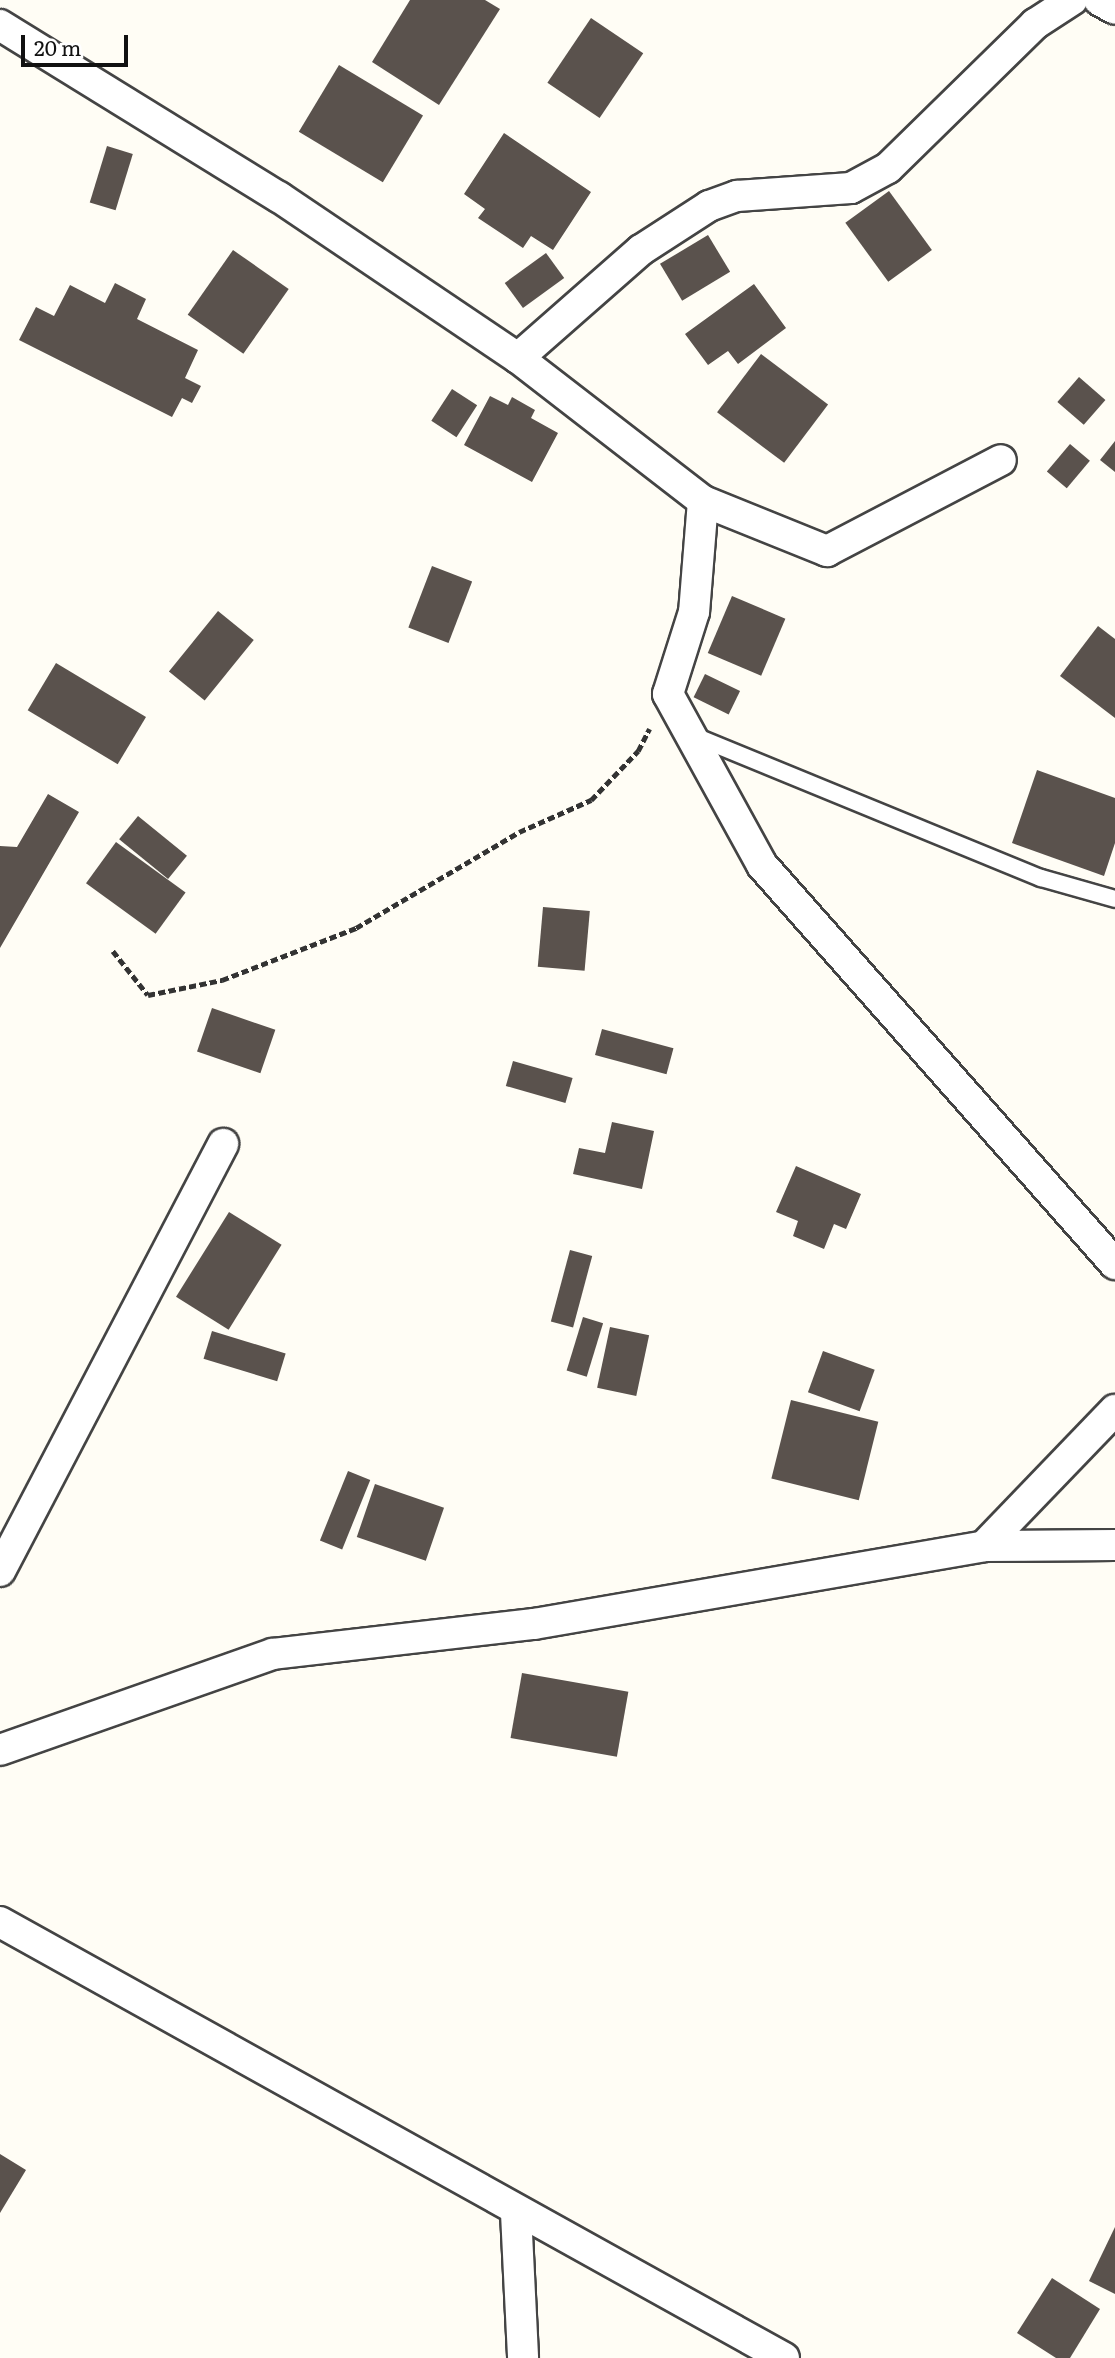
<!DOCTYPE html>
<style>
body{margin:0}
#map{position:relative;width:1115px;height:2358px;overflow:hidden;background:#fffdf5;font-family:Literata,serif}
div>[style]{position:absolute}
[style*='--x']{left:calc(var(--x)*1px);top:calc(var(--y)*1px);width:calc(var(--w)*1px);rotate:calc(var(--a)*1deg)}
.building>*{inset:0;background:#5a524d;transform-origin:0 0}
.path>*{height:4.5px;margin-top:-2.25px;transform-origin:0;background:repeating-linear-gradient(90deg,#333 0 7px,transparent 0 10.5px)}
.roads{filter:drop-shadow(2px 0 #444) drop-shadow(-2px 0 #444) drop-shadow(0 2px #444) drop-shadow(0 -2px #444)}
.lane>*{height:16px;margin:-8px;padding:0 8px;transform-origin:8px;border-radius:8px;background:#fff}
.street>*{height:30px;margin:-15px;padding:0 15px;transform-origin:15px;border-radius:15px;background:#fff}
span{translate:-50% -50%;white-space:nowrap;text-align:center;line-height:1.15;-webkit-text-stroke:7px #fff;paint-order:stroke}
.scale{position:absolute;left:21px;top:35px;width:107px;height:32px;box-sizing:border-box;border:4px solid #111;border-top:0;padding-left:9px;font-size:21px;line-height:24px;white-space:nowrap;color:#111;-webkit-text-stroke:5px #fff;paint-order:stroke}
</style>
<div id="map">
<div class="building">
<div style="clip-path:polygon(410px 0,485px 0,500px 9px,439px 105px,372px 62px)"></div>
<div style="left:591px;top:18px;width:63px;height:78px;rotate:34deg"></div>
<div style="left:339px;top:65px;width:98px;height:78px;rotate:31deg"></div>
<div style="clip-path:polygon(504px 133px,591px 192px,553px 250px,531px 236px,523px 248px,478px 218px,485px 209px,464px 194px)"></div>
<div style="left:107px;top:146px;width:27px;height:59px;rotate:17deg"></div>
<div style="left:889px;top:191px;width:73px;height:54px;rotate:54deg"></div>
<div style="left:708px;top:235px;width:43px;height:56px;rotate:59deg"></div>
<div style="left:233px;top:250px;width:68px;height:79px;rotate:35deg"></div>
<div style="left:546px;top:253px;width:31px;height:51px;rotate:54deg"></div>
<div style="clip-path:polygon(115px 283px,146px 299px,137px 319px,198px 350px,185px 378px,201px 386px,192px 403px,182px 398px,172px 417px,19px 340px,36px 307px,54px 316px,70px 285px,105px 303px)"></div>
<div style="clip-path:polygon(754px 284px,786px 328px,738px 364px,728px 351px,708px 365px,685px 334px)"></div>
<div style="left:761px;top:354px;width:84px;height:73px;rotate:37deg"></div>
<div style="left:1079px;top:377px;width:35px;height:33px;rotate:41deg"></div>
<div style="left:452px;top:389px;width:30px;height:38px;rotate:33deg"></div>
<div style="clip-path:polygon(490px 396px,508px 405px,512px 397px,535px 410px,531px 418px,558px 433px,532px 482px,464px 445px)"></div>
<div style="clip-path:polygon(1115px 441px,1115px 472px,1100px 460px)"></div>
<div style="left:1070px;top:444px;width:26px;height:36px;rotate:40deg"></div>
<div style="left:432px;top:566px;width:43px;height:66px;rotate:21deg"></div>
<div style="left:732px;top:596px;width:58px;height:62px;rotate:23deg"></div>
<div style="left:218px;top:611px;width:46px;height:78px;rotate:39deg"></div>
<div style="clip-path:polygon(1098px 626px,1115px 639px,1115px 718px,1060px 676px)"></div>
<div style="left:56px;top:663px;width:105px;height:55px;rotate:31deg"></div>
<div style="left:705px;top:674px;width:39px;height:26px;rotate:26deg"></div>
<div style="clip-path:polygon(1037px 770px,1115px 798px,1115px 843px,1104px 876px,1012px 843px)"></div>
<div style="clip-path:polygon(48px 794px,79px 812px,0 948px,0 846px,17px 847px)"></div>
<div style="left:138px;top:816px;width:63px;height:30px;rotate:39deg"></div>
<div style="left:116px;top:842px;width:86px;height:51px;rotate:36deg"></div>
<div style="left:543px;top:907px;width:47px;height:60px;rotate:5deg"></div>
<div style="left:212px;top:1008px;width:67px;height:46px;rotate:19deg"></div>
<div style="left:602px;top:1029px;width:74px;height:27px;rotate:15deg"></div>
<div style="left:513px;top:1061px;width:62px;height:26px;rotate:16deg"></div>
<div style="clip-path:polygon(612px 1122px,654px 1131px,642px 1189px,573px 1174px,579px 1148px,605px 1153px)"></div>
<div style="clip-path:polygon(796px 1166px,861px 1194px,846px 1229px,834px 1224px,824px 1249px,793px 1236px,798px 1221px,776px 1212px)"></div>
<div style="left:229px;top:1212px;width:62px;height:100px;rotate:32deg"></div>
<div style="left:570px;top:1250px;width:23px;height:74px;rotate:15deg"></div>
<div style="left:583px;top:1317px;width:21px;height:56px;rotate:17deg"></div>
<div style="left:610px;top:1327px;width:40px;height:62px;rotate:12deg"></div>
<div style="left:212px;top:1331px;width:77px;height:29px;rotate:17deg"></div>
<div style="left:823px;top:1351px;width:55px;height:44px;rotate:20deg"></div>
<div style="left:791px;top:1400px;width:90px;height:81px;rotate:14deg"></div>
<div style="left:348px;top:1471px;width:24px;height:75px;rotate:22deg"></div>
<div style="left:375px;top:1484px;width:73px;height:56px;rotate:19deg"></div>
<div style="left:522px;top:1673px;width:108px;height:66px;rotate:10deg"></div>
<div style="clip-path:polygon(0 2154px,26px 2170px,0 2213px)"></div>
<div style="clip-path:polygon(1115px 2227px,1115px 2294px,1089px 2281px)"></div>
<div style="clip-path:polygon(1052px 2278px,1100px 2309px,1070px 2358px,1056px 2358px,1017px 2333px)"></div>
</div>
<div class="path">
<div style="--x:113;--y:951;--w:56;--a:51.5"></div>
<div style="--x:148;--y:995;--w:76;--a:-11.5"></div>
<div style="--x:222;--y:980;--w:144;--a:-21.2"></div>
<div style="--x:356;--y:928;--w:189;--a:-30.5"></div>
<div style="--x:519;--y:832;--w:79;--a:-24"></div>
<div style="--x:591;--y:800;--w:68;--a:-46.2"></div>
<div style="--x:638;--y:751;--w:25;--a:-63"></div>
</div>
<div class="roads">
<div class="lane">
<div style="--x:692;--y:735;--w:377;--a:22.3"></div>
<div style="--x:1041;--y:878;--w:77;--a:15.8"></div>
</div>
<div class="street">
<div style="--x:1099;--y:0;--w:18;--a:29"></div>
<div style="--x:0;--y:25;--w:328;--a:31.7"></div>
<div style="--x:279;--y:197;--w:288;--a:34"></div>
<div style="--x:518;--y:358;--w:234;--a:37.7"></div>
<div style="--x:703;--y:501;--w:134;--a:22"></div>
<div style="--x:827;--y:551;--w:196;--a:-27.6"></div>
<div style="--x:518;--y:358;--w:164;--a:-41.3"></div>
<div style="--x:641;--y:250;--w:81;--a:-32.9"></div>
<div style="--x:709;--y:206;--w:30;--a:-20"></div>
<div style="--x:737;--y:196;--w:114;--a:-4"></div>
<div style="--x:851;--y:188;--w:42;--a:-28.4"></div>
<div style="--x:888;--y:168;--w:206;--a:-44.4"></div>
<div style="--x:1035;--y:24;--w:44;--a:-33"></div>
<div style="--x:703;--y:501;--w:111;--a:94.6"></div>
<div style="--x:694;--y:612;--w:86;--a:107.6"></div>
<div style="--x:668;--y:694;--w:195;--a:61.2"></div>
<div style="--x:762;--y:865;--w:533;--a:48.5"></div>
<div style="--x:984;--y:1546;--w:189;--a:-46.1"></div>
<div style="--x:0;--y:1571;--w:482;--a:-62.4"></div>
<div style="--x:0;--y:1750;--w:289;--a:-19.4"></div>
<div style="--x:273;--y:1654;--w:263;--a:-6.6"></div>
<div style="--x:534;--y:1624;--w:457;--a:-9.8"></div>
<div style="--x:984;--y:1546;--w:131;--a:-0.4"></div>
<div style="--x:0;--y:1922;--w:897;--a:29.08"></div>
<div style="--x:516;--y:2213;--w:145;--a:87.2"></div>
</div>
</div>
<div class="scale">20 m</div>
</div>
